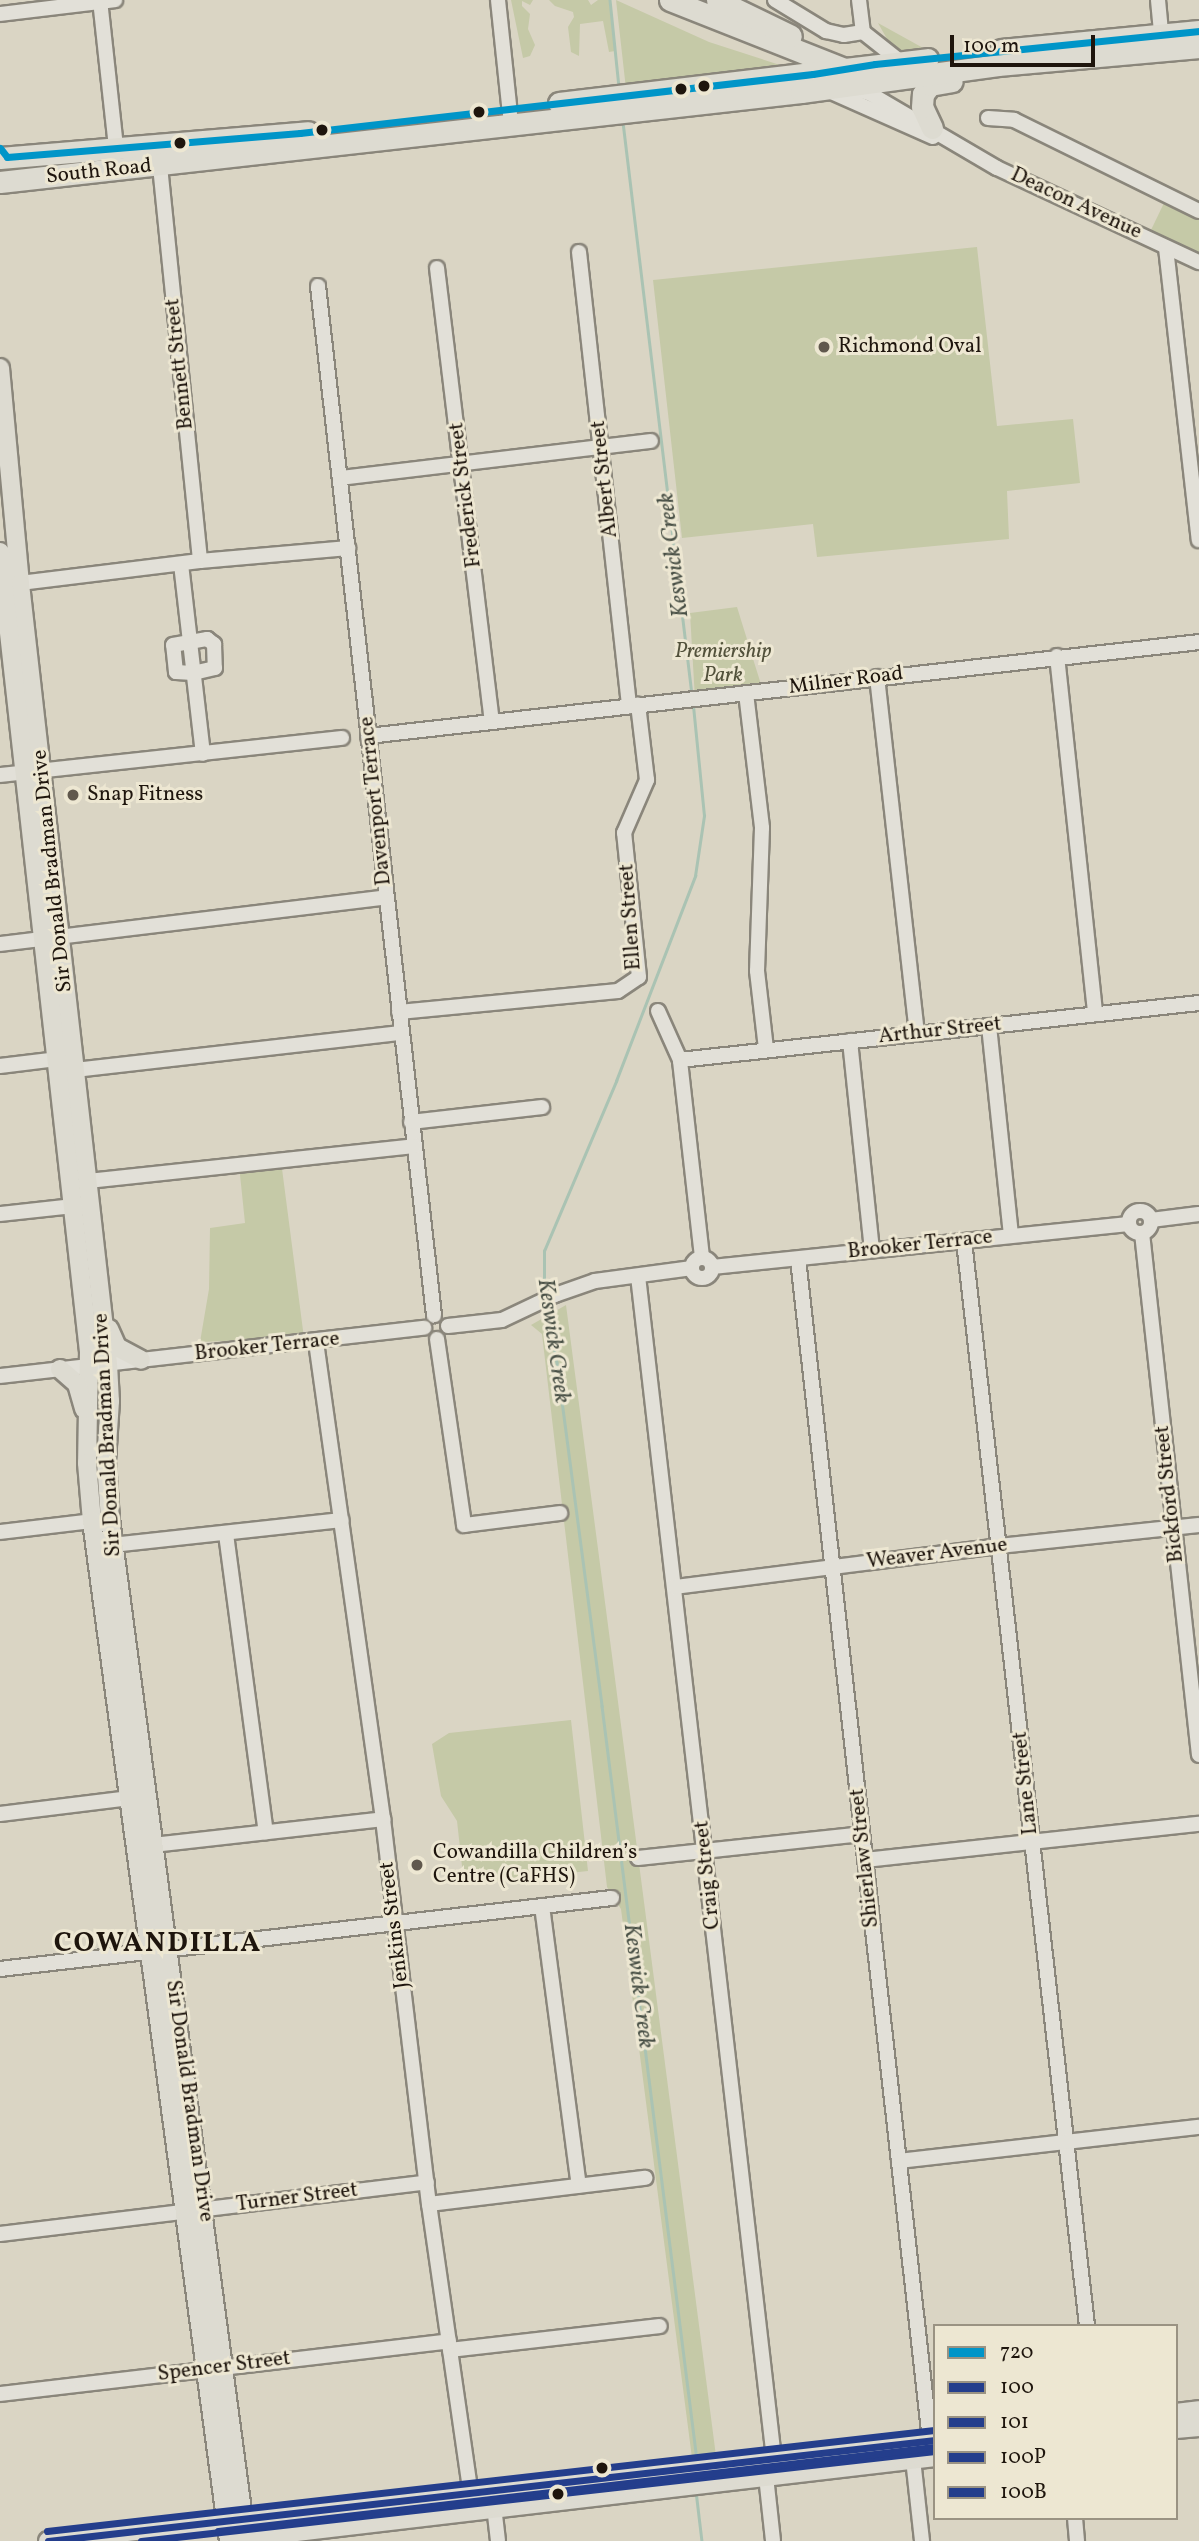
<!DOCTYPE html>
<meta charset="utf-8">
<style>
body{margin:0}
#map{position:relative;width:1199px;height:2541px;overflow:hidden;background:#dad5c4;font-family:Vollkorn,serif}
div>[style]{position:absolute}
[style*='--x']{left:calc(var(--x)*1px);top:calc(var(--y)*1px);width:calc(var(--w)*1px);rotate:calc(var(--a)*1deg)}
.green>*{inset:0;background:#c5c9a7}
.stream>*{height:2.5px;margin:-1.25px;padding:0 1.25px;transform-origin:1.25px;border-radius:1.25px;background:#aac3b3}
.roads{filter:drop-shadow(2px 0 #8a867b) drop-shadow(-2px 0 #8a867b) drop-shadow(0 2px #8a867b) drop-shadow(0 -2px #8a867b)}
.minor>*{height:14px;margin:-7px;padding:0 7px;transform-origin:7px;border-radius:7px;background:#e2e0d8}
.minor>.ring{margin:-7px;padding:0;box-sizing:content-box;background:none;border:14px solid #e2e0d8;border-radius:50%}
.major>*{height:18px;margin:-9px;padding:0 9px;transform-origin:9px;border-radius:9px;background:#dddbd1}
.highway>*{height:21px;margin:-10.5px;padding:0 10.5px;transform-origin:10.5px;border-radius:10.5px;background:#dddbd1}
.bus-1>*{height:7px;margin:-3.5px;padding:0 3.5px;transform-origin:3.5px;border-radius:3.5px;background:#0095c8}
.bus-2>*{height:7px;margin:-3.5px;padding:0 3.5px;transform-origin:3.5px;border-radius:3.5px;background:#243e8c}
.bus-3>*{height:7px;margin:-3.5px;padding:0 3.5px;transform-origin:3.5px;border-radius:3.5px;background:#243e8c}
.bus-4>*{height:7px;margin:-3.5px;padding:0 3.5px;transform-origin:3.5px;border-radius:3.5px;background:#243e8c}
.bus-5>*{height:7px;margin:-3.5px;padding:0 3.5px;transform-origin:3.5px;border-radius:3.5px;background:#243e8c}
.dots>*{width:19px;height:19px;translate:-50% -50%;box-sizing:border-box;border:4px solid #ede7d2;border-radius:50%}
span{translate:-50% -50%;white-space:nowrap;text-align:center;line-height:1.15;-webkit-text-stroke:6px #ede7d2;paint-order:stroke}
.street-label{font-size:21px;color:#1e150d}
.poi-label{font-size:21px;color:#1e150d}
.left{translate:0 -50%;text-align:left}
.park-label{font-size:21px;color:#52513b;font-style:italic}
.water-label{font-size:23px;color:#484f45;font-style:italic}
.district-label{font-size:28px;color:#1e150d;font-weight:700;letter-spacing:2px}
.legend{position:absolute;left:933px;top:2324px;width:245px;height:196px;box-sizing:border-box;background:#ede7d2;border:2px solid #9a9383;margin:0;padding:9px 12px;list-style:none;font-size:21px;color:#1e150d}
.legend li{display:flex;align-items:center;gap:14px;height:35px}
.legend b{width:35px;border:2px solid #9a9383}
.scale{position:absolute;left:950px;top:35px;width:145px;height:32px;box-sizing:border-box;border:4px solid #1e150d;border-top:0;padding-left:9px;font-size:21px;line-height:24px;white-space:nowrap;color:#1e150d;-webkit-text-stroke:5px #ede7d2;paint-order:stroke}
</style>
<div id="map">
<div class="green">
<div style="clip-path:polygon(511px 0,533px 0,530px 5px,522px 1px,522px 6px,530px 14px,528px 29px,535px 45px,530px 56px,523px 58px)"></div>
<div style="clip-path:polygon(549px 0,588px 0,591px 5px,598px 0,609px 0,615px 51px,609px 52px,603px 21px,580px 24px,579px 56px,571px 52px,568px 27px,574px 17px,573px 12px,555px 6px)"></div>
<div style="clip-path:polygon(616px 0,709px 42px,783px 66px,660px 80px,657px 86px,626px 89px)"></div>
<div style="clip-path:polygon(878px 23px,925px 49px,906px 52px,898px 50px,891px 46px)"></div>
<div style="clip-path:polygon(1164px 203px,1199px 220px,1199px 253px,1151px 230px)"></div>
<div style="clip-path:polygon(977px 247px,997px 426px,1073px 419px,1080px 483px,1007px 491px,1009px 539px,817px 557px,813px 524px,682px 538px,653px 280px)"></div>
<div style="clip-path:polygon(737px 607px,763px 691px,695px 699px,690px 613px)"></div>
<div style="clip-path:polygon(281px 1161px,304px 1338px,200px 1342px,209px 1289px,210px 1228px,245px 1223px,239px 1165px)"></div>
<div style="clip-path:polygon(566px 1305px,611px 1648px,716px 2456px,692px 2458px,621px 1909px,607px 1887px,542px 1334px,531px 1325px)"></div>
<div style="clip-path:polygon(571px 1720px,588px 1871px,464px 1884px,457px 1821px,441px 1796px,432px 1744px,449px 1733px)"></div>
</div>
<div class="stream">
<div style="--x:610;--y:0;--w:87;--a:84.1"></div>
<div style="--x:623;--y:122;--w:577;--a:83.13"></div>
<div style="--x:544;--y:1294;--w:43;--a:-90"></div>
<div style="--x:544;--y:1251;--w:185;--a:-67"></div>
<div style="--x:616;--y:1081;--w:220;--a:-68.9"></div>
<div style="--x:695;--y:876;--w:61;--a:-81.5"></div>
<div style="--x:704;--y:816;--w:112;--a:-95.7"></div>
<div style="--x:546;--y:1304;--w:60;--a:79.4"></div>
<div style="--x:557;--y:1363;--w:346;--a:82.5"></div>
<div style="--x:602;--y:1706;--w:760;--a:82.82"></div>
<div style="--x:696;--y:2491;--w:50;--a:83.2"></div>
</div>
<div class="roads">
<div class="minor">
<div style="--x:100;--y:0;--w:149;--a:83.8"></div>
<div style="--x:498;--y:0;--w:124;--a:84"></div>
<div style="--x:775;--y:0;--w:60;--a:31.3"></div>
<div style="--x:826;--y:31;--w:18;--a:13"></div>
<div style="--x:844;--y:35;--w:19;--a:-9"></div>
<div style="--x:859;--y:0;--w:32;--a:83"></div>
<div style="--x:1158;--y:0;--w:42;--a:84.6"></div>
<div style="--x:0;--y:14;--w:116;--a:-6.9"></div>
<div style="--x:863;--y:32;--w:48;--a:38.3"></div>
<div style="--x:854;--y:89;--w:16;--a:15"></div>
<div style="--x:869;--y:93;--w:148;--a:30.4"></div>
<div style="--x:997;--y:168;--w:223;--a:25"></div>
<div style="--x:827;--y:90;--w:116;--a:23.9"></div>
<div style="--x:988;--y:118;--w:26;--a:4"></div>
<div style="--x:1014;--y:120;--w:206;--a:26.2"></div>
<div style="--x:160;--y:166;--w:397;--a:84.2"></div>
<div style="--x:1166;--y:248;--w:294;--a:83.6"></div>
<div style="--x:579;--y:252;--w:457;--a:83.7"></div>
<div style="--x:437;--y:268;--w:456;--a:83.1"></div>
<div style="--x:318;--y:286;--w:1036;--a:83.57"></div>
<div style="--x:340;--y:478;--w:313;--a:-6.8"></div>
<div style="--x:181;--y:564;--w:191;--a:83.4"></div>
<div style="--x:12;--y:584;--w:189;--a:-7"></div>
<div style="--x:200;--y:561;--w:149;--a:-5"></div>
<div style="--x:207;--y:639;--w:9;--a:36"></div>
<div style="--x:214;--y:644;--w:24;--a:88"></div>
<div style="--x:215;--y:668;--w:23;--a:167"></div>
<div style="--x:193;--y:673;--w:17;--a:-177"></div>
<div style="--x:176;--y:672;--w:27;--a:-96"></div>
<div style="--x:173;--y:645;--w:35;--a:-10"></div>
<div style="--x:1057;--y:656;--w:360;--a:83.9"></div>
<div style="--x:877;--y:677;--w:358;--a:83.6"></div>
<div style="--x:746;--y:693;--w:136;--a:83.2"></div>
<div style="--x:762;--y:828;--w:143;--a:92"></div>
<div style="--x:757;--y:971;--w:79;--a:83.4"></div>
<div style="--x:368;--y:736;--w:836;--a:-6.45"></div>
<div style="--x:0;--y:775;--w:344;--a:-6.2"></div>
<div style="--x:0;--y:944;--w:389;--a:-6.9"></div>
<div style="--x:658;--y:1011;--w:54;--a:65.8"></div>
<div style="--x:399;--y:1012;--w:220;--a:-5.5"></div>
<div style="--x:618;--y:991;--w:25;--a:-34"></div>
<div style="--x:639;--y:977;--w:145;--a:-95.9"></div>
<div style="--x:624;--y:833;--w:58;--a:-66.5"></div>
<div style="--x:647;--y:780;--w:76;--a:-96.8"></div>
<div style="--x:989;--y:1026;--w:210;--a:84"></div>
<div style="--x:850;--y:1041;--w:210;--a:84"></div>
<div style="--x:0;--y:1066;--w:65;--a:-7"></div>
<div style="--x:66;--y:1071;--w:337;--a:-6.5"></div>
<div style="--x:411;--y:1122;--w:132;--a:-6.5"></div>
<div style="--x:88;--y:1181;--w:328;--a:-6.1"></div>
<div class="ring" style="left:1129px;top:1211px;width:8px;height:8px"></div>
<div style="--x:0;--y:1214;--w:83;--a:-6.2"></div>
<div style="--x:1151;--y:1220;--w:48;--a:-7.1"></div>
<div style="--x:1142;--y:1233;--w:525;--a:83.77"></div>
<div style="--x:964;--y:1241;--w:1092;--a:83.53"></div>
<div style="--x:702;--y:1257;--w:198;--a:-96.4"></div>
<div style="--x:680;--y:1060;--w:522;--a:-6.27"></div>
<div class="ring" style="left:692px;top:1258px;width:6px;height:6px"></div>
<div style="--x:798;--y:1259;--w:1197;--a:83.62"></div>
<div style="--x:712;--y:1267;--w:419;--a:-5.9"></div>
<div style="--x:638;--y:1276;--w:1199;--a:83.44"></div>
<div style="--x:448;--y:1326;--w:54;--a:-6.3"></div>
<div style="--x:502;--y:1320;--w:59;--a:-25.3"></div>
<div style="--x:555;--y:1295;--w:42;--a:-19.3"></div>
<div style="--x:595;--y:1281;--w:98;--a:-7.6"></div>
<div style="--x:437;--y:1339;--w:188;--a:81.7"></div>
<div style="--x:464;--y:1525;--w:97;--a:-7.1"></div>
<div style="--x:316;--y:1342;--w:482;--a:82"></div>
<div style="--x:383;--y:1819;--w:388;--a:83.2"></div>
<div style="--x:429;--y:2204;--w:301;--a:81.8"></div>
<div style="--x:0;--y:1376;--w:427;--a:-6.5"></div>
<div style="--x:0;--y:1532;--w:102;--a:-6.8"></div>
<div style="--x:226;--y:1534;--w:301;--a:82.4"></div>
<div style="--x:103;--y:1546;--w:240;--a:-6.2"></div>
<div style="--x:675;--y:1587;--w:327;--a:-7.2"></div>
<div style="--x:999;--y:1546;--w:201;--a:-6"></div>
<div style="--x:0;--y:1814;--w:139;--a:-7"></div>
<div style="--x:144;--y:1846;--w:241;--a:-6.4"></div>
<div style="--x:638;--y:1858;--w:225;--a:-6.1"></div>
<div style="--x:865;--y:1860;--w:336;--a:-6.2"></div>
<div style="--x:542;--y:1906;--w:282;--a:82.5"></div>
<div style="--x:0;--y:1969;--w:616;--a:-6.62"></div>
<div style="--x:899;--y:2161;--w:302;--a:-6.5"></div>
<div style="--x:429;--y:2204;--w:218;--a:-6.9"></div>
<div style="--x:0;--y:2234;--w:430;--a:-6.9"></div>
<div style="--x:450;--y:2350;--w:211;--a:-6.5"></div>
<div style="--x:0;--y:2394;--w:452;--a:-6.7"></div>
<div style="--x:912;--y:2450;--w:92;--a:83.7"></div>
<div style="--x:765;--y:2467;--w:74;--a:83.8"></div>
<div style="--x:492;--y:2489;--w:52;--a:83.4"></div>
<div style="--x:1075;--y:2518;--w:23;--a:85"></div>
</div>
<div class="major">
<div style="--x:0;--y:368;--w:217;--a:84.7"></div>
<div style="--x:20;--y:584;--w:785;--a:83.56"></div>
<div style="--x:108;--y:1364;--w:37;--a:87"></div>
<div style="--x:110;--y:1401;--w:60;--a:93.8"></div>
<div style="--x:106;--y:1461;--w:58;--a:86.1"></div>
<div style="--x:110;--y:1519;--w:1031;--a:82.42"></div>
<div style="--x:0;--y:552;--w:805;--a:83.65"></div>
<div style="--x:89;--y:1352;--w:111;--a:91"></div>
<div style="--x:87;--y:1463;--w:58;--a:85.1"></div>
<div style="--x:92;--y:1521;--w:1029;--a:82.35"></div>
<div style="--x:109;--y:1329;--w:20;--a:66"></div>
<div style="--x:117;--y:1347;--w:27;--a:28"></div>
<div style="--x:60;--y:1369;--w:23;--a:41"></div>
<div style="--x:77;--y:1384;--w:26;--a:74"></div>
<div style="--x:1176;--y:2413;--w:23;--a:-7"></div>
<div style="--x:1176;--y:2429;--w:23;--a:-5"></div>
<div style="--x:237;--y:2539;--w:703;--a:-6.7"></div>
<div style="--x:48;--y:2541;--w:893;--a:-6.5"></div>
</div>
<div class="highway">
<div style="--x:670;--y:0;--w:187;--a:21.6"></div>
<div style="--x:717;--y:0;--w:82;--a:25.9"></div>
<div style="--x:1001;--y:50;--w:199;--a:-5.5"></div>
<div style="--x:559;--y:103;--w:371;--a:-6.8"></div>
<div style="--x:932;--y:128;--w:23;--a:-115"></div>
<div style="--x:922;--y:107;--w:13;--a:-86"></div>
<div style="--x:923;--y:94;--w:11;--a:-52"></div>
<div style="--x:930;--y:85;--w:22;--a:-10"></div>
<div style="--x:0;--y:158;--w:309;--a:-4.8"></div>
<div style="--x:0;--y:182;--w:806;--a:-6.41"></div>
<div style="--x:801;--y:92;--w:199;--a:-7.8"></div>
<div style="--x:998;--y:65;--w:202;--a:-5.1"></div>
</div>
</div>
<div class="bus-1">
<div style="--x:0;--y:148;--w:11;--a:52"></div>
<div style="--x:7;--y:157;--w:294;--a:-4.7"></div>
<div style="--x:300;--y:133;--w:516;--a:-6.56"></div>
<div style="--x:813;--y:74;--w:63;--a:-9.2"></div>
<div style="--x:875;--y:64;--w:326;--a:-5.8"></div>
</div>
<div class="bus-2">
<div style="--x:48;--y:2541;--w:893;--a:-6.5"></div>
</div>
<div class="bus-3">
<div style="--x:141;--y:2541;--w:799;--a:-6.47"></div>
</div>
<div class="bus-4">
<div style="--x:47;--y:2531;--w:893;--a:-6.5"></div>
</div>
<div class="bus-5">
<div style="--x:218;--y:2531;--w:721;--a:-6.69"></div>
</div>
<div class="dots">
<div style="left:704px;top:86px;background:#1e150d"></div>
<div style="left:681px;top:89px;background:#1e150d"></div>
<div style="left:479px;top:112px;background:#1e150d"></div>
<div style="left:322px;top:130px;background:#1e150d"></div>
<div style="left:180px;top:143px;background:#1e150d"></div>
<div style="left:824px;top:347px;background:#60584d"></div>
<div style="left:73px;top:795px;background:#60584d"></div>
<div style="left:417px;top:1865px;background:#60584d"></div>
<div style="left:602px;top:2468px;background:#1e150d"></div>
<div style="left:558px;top:2494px;background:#1e150d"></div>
</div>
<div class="street-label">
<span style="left:99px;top:172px;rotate:-6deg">South Road</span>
<span style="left:1076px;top:204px;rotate:25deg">Deacon Avenue</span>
<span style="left:180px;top:364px;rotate:-96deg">Bennett Street</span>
<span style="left:605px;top:479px;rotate:-96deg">Albert Street</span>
<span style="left:466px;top:495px;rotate:-97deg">Frederick Street</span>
<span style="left:846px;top:681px;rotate:-7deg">Milner Road</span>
<span style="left:376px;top:801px;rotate:-96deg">Davenport Terrace</span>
<span style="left:53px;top:871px;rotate:-96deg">Sir Donald Bradman Drive</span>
<span style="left:631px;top:917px;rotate:-94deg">Ellen Street</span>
<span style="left:940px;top:1031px;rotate:-6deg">Arthur Street</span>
<span style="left:920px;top:1245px;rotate:-6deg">Brooker Terrace</span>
<span style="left:267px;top:1347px;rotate:-6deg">Brooker Terrace</span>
<span style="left:108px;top:1435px;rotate:-93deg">Sir Donald Bradman Drive</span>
<span style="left:1170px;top:1494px;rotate:-96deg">Bickford Street</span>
<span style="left:937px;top:1554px;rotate:-7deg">Weaver Avenue</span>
<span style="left:1026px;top:1783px;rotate:-96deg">Lane Street</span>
<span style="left:865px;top:1858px;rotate:-96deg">Shierlaw Street</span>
<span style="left:708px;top:1875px;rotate:-96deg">Craig Street</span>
<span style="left:395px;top:1925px;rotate:-97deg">Jenkins Street</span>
<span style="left:189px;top:2101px;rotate:82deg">Sir Donald Bradman Drive</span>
<span style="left:297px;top:2198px;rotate:-7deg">Turner Street</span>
<span style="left:224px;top:2367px;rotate:-7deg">Spencer Street</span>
</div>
<div class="poi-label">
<span class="left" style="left:838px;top:347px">Richmond Oval</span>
<span class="left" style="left:87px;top:795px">Snap Fitness</span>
<span class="left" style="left:433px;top:1865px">Cowandilla Children’s<br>Centre (CaFHS)</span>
</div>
<div class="park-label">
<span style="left:723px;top:664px">Premiership<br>Park</span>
</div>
<div class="water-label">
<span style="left:674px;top:555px;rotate:-97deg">Keswick Creek</span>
<span style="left:553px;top:1341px;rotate:82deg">Keswick Creek</span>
<span style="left:638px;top:1986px;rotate:83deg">Keswick Creek</span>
</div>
<div class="district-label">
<span style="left:158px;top:1944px">COWANDILLA</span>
</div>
<ul class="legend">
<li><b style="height:9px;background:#0095c8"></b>720</li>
<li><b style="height:9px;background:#243e8c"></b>100</li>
<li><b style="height:9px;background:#243e8c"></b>101</li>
<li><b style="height:9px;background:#243e8c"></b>100P</li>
<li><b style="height:9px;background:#243e8c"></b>100B</li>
</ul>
<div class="scale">100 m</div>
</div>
